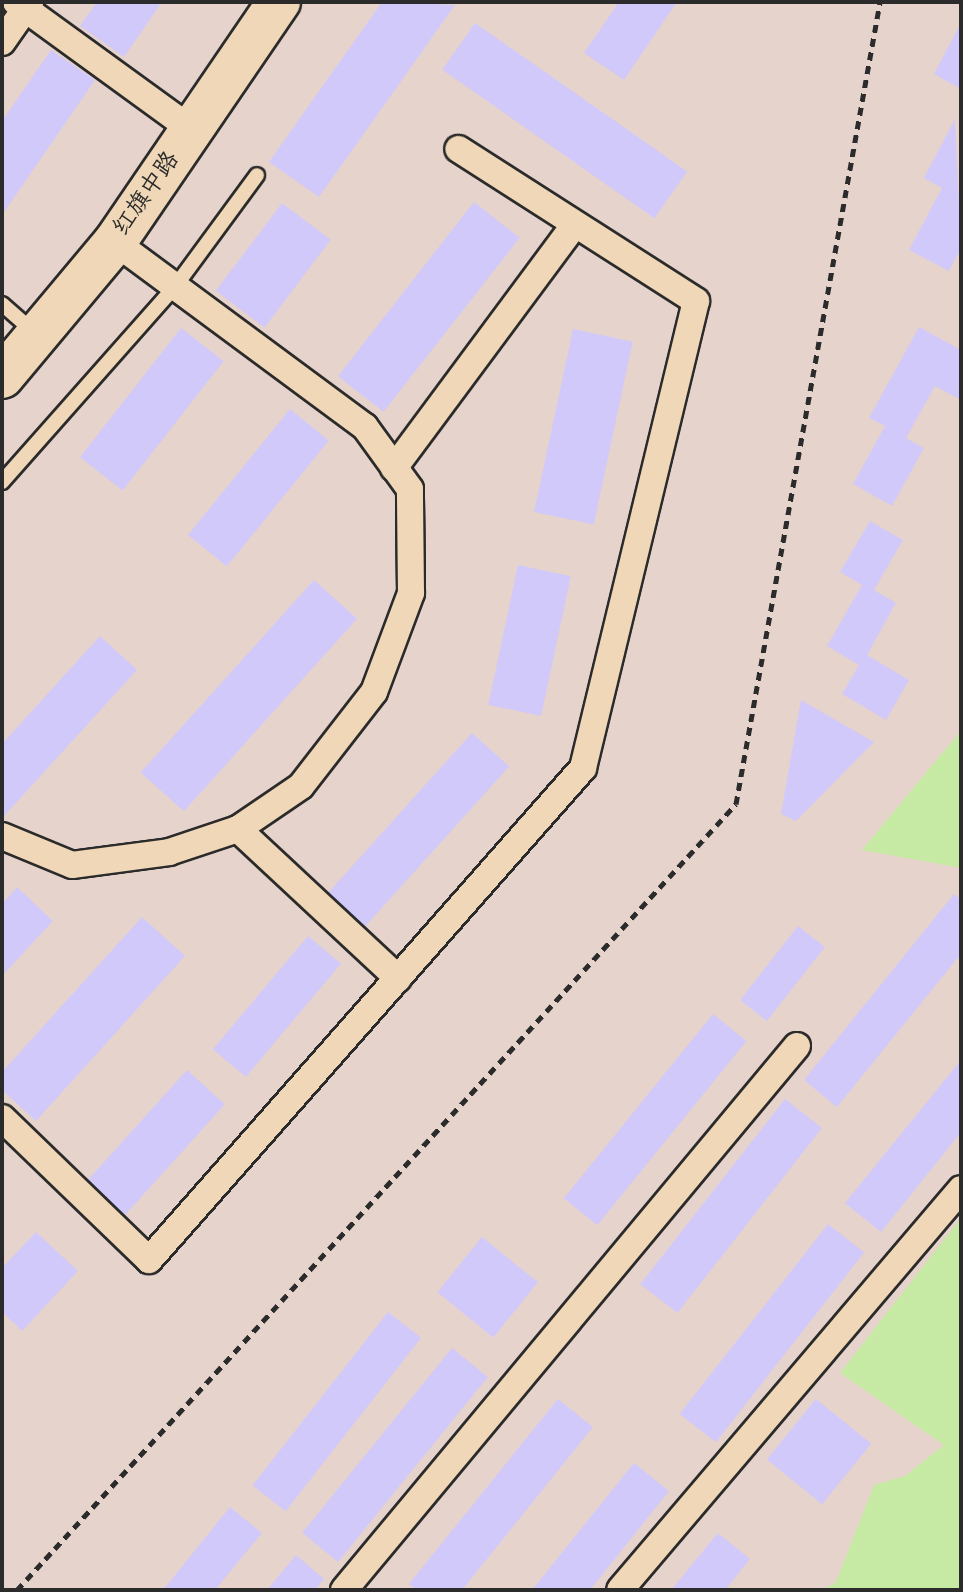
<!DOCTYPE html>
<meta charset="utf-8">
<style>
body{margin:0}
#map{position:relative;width:963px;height:1592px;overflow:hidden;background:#e6d3cb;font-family:"Gochi Hand","LXGW WenKai TC",sans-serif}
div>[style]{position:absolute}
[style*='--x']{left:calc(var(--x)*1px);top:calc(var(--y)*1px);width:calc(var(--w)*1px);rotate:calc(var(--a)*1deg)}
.green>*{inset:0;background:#c6eaa4}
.building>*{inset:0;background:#d2c9fb;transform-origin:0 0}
.path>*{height:5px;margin-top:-2.5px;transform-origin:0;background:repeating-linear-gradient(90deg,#2b2b2b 0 8px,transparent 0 14px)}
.roads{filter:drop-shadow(2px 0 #2b2b2b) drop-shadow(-2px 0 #2b2b2b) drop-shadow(0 2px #2b2b2b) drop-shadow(0 -2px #2b2b2b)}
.lane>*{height:14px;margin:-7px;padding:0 7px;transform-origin:7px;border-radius:7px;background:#efd7b7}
.street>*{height:26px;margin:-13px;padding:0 13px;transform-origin:13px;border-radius:13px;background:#efd7b7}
.primary>*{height:42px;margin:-21px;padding:0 21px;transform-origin:21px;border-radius:21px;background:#efd7b7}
span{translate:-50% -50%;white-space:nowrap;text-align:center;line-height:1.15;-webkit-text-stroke:6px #efd7b7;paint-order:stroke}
.street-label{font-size:24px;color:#2b2b2b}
.frame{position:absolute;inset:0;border:4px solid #2b2b2b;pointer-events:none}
</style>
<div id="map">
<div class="green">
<div style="clip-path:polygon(961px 731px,961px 868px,862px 850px,934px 763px)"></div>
<div style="clip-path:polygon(961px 1218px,961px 1590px,823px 1590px,836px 1582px,874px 1485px,905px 1476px,944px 1445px,840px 1373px)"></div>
</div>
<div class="building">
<div style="clip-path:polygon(97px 2px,162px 2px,124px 57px,80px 26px)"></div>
<div style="clip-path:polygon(382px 2px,455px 5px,319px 197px,269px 162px)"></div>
<div style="clip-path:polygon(619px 2px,677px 2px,624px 80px,584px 53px)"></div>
<div style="left:475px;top:23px;width:259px;height:57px;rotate:35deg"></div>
<div style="clip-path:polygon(961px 23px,961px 89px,934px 74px)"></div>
<div style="clip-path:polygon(51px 50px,95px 80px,2px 215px,2px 121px)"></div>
<div style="clip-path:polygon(955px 119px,961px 248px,949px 271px,909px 250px,942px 188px,924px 178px)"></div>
<div style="left:474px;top:202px;width:58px;height:221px;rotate:38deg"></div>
<div style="left:282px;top:203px;width:61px;height:110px;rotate:37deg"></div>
<div style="clip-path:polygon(919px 327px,961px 350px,961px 400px,935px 386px,906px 438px,924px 448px,892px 506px,853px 484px,885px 426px,869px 418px)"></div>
<div style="left:181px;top:328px;width:54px;height:164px;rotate:38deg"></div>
<div style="left:573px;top:329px;width:61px;height:187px;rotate:12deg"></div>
<div style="left:290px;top:409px;width:50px;height:162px;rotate:39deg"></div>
<div style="clip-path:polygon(870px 521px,903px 540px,874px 590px,896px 603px,867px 655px,909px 680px,886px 720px,842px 694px,859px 665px,827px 646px,862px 585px,840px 572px)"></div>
<div style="left:518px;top:565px;width:54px;height:143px;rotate:12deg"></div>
<div style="left:314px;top:580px;width:58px;height:259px;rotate:42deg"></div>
<div style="clip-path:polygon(100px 636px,137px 670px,4px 816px,2px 744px)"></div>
<div style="clip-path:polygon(801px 700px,874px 742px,796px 821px,781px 814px)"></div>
<div style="left:472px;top:733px;width:50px;height:220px;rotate:42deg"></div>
<div style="clip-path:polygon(17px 887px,53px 921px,2px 976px,2px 904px)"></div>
<div style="clip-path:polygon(954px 894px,961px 900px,961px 954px,837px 1107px,804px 1080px)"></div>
<div style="clip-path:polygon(142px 917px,185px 956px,36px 1121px,2px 1090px,2px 1072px)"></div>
<div style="left:798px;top:926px;width:34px;height:94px;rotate:38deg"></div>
<div style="left:308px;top:936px;width:43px;height:148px;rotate:40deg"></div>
<div style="left:713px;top:1014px;width:43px;height:237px;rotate:39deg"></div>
<div style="clip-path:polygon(961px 1060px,961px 1132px,881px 1232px,845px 1203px)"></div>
<div style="left:187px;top:1070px;width:51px;height:151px;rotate:42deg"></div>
<div style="left:785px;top:1099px;width:47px;height:235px;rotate:38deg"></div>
<div style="left:828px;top:1224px;width:46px;height:241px;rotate:38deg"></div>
<div style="clip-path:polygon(36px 1232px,78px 1271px,22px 1331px,2px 1312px,2px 1268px)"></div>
<div style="left:482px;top:1237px;width:72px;height:71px;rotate:39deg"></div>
<div style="left:388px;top:1312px;width:42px;height:220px;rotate:38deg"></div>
<div style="left:452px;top:1348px;width:46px;height:238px;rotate:39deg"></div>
<div style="clip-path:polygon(558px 1399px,593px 1427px,462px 1590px,417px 1590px,409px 1584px)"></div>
<div style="left:816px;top:1399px;width:71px;height:78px;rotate:39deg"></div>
<div style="clip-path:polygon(634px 1463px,669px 1491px,590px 1590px,532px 1590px)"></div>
<div style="clip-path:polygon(230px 1507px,262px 1533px,215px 1590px,163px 1590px)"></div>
<div style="clip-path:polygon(718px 1533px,750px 1559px,725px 1590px,671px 1590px)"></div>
<div style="clip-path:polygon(296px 1555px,324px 1579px,315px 1590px,267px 1590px)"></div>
</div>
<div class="path">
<div style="--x:17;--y:1590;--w:1065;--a:-47.55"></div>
<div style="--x:736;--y:804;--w:815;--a:-79.82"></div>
</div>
<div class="roads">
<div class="lane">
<div style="--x:2;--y:304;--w:44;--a:41.3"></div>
<div style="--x:2;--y:482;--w:264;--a:-48.5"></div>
<div style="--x:177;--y:284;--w:135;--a:-53.7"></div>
</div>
<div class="street">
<div style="--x:16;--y:2;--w:218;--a:36"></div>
<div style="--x:2;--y:42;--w:49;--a:-55"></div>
<div style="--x:394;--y:468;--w:302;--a:-53.4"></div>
<div style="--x:238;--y:829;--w:219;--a:43"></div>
<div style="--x:2;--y:836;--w:76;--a:22.5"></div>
<div style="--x:72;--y:865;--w:98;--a:-7.6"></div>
<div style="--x:169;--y:852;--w:73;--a:-18.4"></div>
<div style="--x:238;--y:829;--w:76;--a:-34.3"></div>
<div style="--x:301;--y:786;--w:119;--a:-52.2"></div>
<div style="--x:374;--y:692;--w:106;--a:-69.5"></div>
<div style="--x:411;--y:593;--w:104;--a:-90.6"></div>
<div style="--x:410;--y:489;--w:77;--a:-126"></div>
<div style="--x:365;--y:427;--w:311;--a:-143.5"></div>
<div style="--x:2;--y:1118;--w:204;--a:44"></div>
<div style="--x:149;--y:1260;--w:656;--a:-48.58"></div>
<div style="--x:583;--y:768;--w:480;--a:-76.4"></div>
<div style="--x:696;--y:301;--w:282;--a:-147.4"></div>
<div style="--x:344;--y:1590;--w:708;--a:-50.22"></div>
<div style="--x:620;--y:1590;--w:526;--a:-49.62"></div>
</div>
<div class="primary">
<div style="--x:2;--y:377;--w:176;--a:-50.1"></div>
<div style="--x:115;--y:242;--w:291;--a:-55.7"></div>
</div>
</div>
<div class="street-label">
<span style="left:148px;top:195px;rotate:-55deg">红旗中路</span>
</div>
<div class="frame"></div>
</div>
